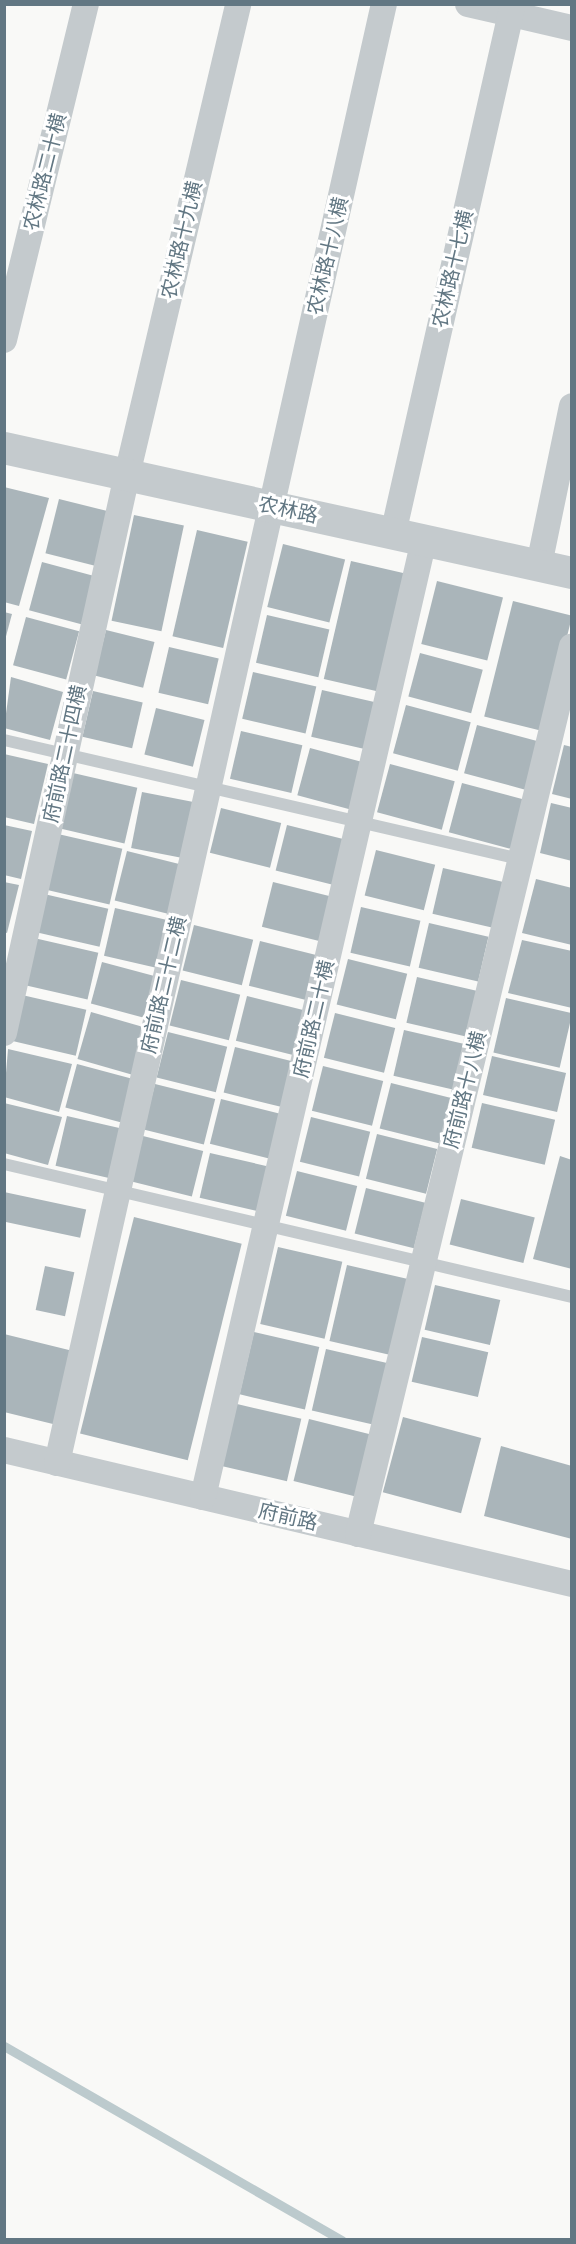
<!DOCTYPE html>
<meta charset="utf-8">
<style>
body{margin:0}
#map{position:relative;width:576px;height:2244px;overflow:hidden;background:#f9f9f7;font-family:"Fira Sans Condensed","Noto Sans SC",sans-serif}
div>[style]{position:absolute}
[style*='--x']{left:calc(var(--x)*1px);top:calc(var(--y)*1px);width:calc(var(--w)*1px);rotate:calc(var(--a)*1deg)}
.stream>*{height:9px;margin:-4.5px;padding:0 4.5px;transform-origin:4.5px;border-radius:4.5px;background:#bccacd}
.building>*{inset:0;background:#aab5ba;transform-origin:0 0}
.service>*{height:12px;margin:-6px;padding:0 6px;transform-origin:6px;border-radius:6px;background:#c4cacd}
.minor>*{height:26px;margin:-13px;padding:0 13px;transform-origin:13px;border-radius:13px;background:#c4cacd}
.tertiary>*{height:32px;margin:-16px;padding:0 16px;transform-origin:16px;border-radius:16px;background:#c4cacd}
span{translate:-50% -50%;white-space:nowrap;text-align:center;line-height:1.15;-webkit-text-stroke:6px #fff;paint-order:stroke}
.street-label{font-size:20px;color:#627783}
.frame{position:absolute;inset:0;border:6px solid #627783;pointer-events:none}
</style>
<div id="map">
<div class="stream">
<div style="--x:4;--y:2046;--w:390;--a:29.9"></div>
</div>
<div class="building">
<div style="clip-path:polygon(4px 487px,49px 498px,19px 606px,4px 602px)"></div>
<div style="left:59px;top:499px;width:53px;height:56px;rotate:14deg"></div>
<div style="left:134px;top:515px;width:51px;height:108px;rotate:12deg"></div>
<div style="left:197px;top:530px;width:52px;height:109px;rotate:13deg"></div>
<div style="left:283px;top:544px;width:64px;height:65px;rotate:14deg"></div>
<div style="left:351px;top:561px;width:58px;height:121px;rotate:13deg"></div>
<div style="left:42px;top:562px;width:54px;height:50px;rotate:15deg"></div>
<div style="left:437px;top:581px;width:68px;height:65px;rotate:14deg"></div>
<div style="left:513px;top:601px;width:61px;height:119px;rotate:14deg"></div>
<div style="clip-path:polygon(4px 612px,12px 614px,5px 640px,4px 640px)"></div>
<div style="left:267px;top:615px;width:64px;height:49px;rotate:13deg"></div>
<div style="left:26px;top:617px;width:55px;height:50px;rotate:15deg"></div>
<div style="left:106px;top:630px;width:50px;height:47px;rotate:14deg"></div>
<div style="left:169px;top:647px;width:51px;height:47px;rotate:13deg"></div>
<div style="left:420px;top:653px;width:65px;height:45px;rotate:15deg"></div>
<div style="left:253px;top:672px;width:65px;height:48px;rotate:13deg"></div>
<div style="clip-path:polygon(11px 677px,63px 692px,50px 740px,4px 728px)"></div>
<div style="left:322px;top:690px;width:57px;height:48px;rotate:13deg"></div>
<div style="left:93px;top:691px;width:51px;height:47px;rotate:13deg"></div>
<div style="left:406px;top:705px;width:67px;height:50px;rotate:15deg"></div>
<div style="left:156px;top:708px;width:50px;height:48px;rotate:14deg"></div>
<div style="left:477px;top:725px;width:67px;height:50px;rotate:15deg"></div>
<div style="left:241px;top:731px;width:63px;height:49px;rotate:13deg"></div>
<div style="clip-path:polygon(564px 745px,572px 747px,572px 799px,552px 794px)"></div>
<div style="left:310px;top:748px;width:56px;height:49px;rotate:15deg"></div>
<div style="clip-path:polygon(4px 754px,48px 764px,34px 824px,4px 817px)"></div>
<div style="left:390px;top:764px;width:67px;height:50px;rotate:15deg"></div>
<div style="left:73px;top:773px;width:66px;height:57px;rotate:13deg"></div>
<div style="left:462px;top:783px;width:67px;height:51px;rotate:15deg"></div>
<div style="left:142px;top:792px;width:59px;height:57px;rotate:11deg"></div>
<div style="clip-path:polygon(551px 803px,572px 808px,572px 861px,540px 853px)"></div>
<div style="left:221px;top:808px;width:62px;height:46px;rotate:14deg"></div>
<div style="clip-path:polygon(4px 825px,32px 831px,21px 879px,4px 875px)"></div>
<div style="left:287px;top:825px;width:62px;height:47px;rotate:14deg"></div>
<div style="left:58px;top:834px;width:66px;height:57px;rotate:13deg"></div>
<div style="left:376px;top:850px;width:61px;height:47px;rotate:14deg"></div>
<div style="left:127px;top:851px;width:60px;height:51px;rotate:14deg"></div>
<div style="left:443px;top:868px;width:62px;height:47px;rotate:13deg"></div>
<div style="clip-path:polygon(536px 879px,572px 888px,572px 945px,522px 933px)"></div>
<div style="clip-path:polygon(4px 882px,19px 885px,7px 933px,4px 932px)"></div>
<div style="left:273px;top:882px;width:61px;height:46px;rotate:14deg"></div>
<div style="left:44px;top:894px;width:66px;height:39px;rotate:13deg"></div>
<div style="left:361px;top:907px;width:61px;height:47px;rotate:13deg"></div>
<div style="left:115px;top:908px;width:58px;height:49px;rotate:13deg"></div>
<div style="left:429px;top:923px;width:61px;height:46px;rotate:13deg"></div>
<div style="left:194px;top:925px;width:61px;height:47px;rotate:14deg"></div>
<div style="left:34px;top:938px;width:66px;height:48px;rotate:13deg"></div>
<div style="clip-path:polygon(522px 940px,572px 951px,572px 1008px,508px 993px)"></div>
<div style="left:260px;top:941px;width:62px;height:46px;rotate:14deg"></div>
<div style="left:348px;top:959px;width:61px;height:47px;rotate:14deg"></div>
<div style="left:102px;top:962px;width:58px;height:43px;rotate:15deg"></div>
<div style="left:417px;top:977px;width:61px;height:47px;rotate:13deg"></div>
<div style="left:181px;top:980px;width:61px;height:47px;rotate:14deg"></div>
<div style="left:22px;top:995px;width:66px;height:47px;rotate:13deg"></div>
<div style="left:247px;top:996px;width:62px;height:46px;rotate:14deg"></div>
<div style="left:506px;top:998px;width:68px;height:56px;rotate:13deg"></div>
<div style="left:91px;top:1012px;width:57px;height:49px;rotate:16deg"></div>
<div style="left:335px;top:1013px;width:62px;height:46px;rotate:14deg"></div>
<div style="left:404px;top:1030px;width:62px;height:47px;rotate:13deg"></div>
<div style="left:168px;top:1032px;width:61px;height:47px;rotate:14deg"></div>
<div style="left:235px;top:1047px;width:62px;height:47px;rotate:14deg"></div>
<div style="clip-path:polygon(8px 1049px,72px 1064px,59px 1112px,4px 1097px)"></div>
<div style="left:492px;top:1056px;width:76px;height:40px;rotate:13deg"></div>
<div style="left:77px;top:1064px;width:58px;height:45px;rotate:15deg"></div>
<div style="left:323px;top:1066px;width:62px;height:46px;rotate:14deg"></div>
<div style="left:391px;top:1083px;width:62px;height:47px;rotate:14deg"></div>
<div style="left:155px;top:1084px;width:62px;height:47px;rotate:14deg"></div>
<div style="left:221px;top:1099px;width:62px;height:46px;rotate:14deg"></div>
<div style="clip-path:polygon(4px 1103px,62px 1117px,48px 1165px,4px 1153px)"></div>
<div style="left:482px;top:1103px;width:75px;height:46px;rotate:13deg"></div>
<div style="left:67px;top:1116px;width:57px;height:51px;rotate:13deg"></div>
<div style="left:311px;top:1117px;width:61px;height:46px;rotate:14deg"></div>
<div style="left:377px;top:1134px;width:62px;height:46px;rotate:14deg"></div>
<div style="left:143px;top:1136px;width:62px;height:47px;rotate:14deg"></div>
<div style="left:210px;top:1153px;width:61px;height:46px;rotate:13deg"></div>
<div style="clip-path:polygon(560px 1156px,572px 1160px,572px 1269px,533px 1259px)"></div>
<div style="left:297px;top:1171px;width:62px;height:46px;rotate:14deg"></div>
<div style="left:366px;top:1188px;width:61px;height:47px;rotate:14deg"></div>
<div style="left:4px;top:1192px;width:84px;height:29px;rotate:12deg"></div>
<div style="left:461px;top:1199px;width:76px;height:47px;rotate:14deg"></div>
<div style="left:134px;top:1217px;width:111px;height:223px;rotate:14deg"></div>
<div style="left:278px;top:1247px;width:66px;height:79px;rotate:13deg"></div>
<div style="left:347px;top:1265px;width:66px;height:78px;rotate:13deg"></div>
<div style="left:45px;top:1266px;width:30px;height:45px;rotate:12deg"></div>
<div style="left:435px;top:1285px;width:67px;height:46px;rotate:13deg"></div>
<div style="left:254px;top:1332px;width:67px;height:64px;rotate:13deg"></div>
<div style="clip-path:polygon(4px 1334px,73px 1351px,57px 1425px,4px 1412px)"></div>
<div style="left:422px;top:1337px;width:68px;height:46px;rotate:13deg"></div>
<div style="left:326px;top:1349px;width:66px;height:63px;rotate:13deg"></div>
<div style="left:237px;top:1404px;width:66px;height:64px;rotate:13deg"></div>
<div style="left:403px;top:1417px;width:81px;height:78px;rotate:15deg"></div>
<div style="left:309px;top:1419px;width:66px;height:64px;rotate:14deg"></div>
<div style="clip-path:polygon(501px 1446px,572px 1466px,572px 1539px,484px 1516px)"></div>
</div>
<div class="service">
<div style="--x:4;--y:740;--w:530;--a:12.99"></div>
<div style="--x:4;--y:1164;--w:583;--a:13.18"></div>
</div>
<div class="minor">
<div style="--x:468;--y:4;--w:107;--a:13"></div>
<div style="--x:4;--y:340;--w:346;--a:-76.3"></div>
<div style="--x:393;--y:534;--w:543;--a:-77.24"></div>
<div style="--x:539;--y:565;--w:162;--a:-78.3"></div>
<div style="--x:4;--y:1033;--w:571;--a:-77.57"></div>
<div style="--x:127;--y:475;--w:484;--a:-76.7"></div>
<div style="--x:4;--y:1450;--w:584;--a:13.27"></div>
<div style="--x:57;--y:1463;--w:1495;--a:-77.37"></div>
<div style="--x:203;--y:1497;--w:982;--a:-77"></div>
<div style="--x:358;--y:1534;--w:913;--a:-76.45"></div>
</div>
<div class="tertiary">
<div style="--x:4;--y:448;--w:582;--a:12.41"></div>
</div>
<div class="street-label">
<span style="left:45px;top:172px;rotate:-76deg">农林路二十横</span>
<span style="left:182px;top:240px;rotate:-77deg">农林路十九横</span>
<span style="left:328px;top:256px;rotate:-77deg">农林路十八横</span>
<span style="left:453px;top:269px;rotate:-77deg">农林路十七横</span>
<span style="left:288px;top:510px;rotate:12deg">农林路</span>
<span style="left:65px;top:754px;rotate:-78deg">府前路二十四横</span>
<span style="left:164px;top:985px;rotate:-77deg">府前路二十二横</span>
<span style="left:314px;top:1019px;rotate:-77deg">府前路二十横</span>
<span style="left:465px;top:1090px;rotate:-76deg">府前路十八横</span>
<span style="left:288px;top:1517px;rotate:13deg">府前路</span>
</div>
<div class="frame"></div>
</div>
